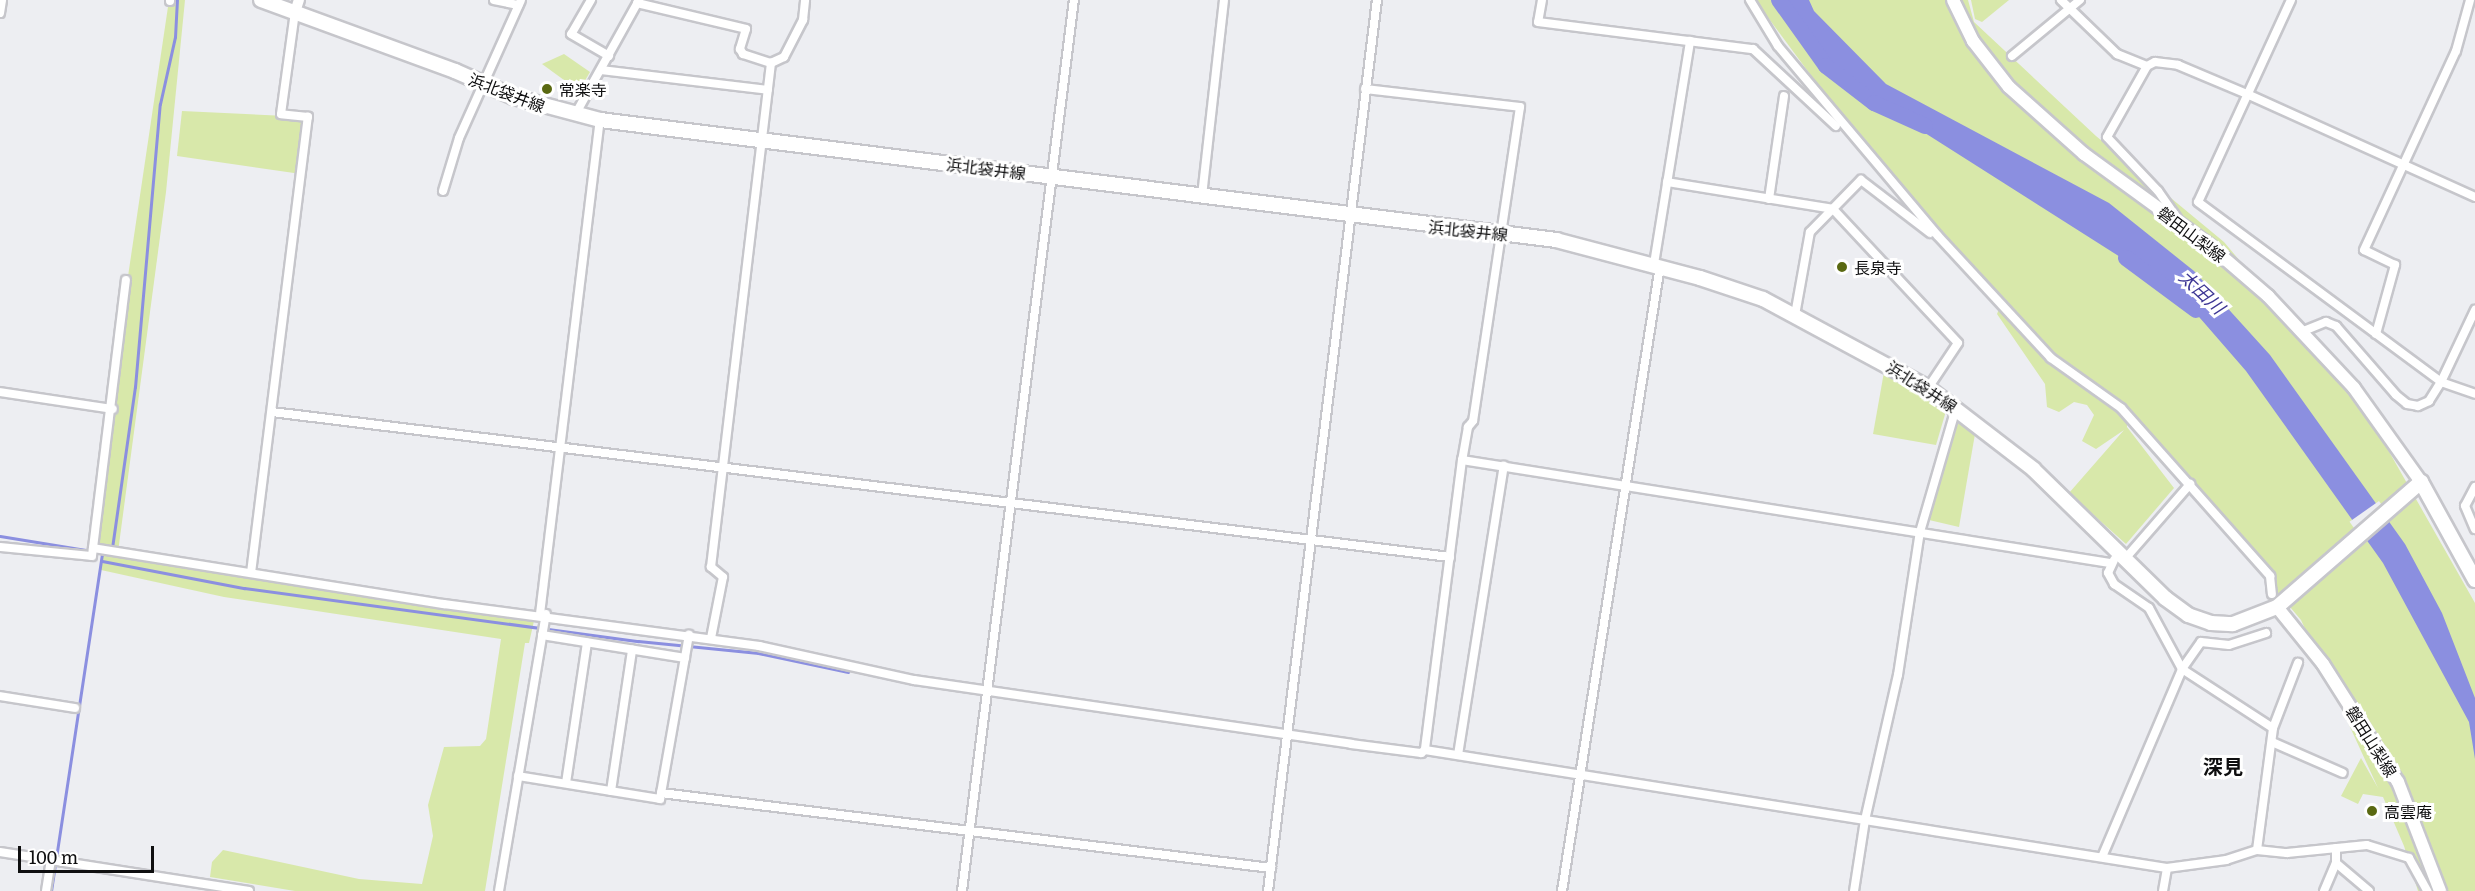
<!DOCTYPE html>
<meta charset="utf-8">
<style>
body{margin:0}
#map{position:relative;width:2475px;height:891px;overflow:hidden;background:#edeef2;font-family:Literata,"Noto Sans JP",serif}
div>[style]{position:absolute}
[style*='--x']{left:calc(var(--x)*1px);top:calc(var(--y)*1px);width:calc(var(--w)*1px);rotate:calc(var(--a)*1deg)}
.green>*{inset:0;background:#d8e8aa}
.water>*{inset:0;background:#8b8fe0}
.pier>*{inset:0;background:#edeef2;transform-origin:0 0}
.stream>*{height:3px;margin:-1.5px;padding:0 1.5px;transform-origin:1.5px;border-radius:1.5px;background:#8b8fe0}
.river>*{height:16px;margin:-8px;padding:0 8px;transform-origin:8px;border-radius:8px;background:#8b8fe0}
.roads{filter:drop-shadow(2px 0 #c6c6cb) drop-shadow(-2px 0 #c6c6cb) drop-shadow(0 2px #c6c6cb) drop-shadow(0 -2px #c6c6cb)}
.minor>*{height:8px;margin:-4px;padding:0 4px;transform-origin:4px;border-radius:4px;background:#fff}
.tertiary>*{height:10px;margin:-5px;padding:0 5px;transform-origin:5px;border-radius:5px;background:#fff}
.secondary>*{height:12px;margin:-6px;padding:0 6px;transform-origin:6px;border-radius:6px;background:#fff}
.primary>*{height:14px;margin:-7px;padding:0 7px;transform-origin:7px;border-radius:7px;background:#fff}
.dots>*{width:16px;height:16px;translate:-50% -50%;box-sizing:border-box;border:3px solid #fff;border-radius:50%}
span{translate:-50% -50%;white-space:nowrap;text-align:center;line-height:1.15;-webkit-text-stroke:6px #fff;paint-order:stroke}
.poi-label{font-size:16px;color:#0f0f10}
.left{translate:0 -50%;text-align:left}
.street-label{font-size:16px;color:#0f0f10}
.water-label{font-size:18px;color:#3d3694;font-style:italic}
.quarter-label{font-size:20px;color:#0f0f10;font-weight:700}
.scale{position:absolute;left:18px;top:846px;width:136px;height:27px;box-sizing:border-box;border:3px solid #0f0f10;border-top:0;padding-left:8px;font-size:18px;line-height:21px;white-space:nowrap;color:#0f0f10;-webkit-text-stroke:4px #fff;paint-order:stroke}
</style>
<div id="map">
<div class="green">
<div style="clip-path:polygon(169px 0,185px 0,166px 192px,118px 552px,96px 548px,119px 337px)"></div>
<div style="clip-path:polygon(1755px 0,1968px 0,1974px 22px,2096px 136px,2224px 242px,2366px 411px,2475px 603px,2475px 891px,2418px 891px,2404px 846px,2383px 797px,2363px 794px,2358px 804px,2341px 796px,2361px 758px,2378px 788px,2301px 620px,2127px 415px,2127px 427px,2174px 488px,2126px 544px,2069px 493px,2124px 430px,2096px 449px,2082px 441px,2094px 415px,2087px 405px,2074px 402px,2059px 412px,2047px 407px,2045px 384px,1997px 314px,1999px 309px,2046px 353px,1881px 170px)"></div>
<div style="clip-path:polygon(1971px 0,2009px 0,1982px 22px,1975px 19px)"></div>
<div style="clip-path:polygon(564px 54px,590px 72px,579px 91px,542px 64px)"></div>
<div style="clip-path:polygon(182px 111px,308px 117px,301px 174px,177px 156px)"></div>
<div style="clip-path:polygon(1884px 372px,1946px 411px,1936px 445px,1873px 434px)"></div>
<div style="clip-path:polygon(1958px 423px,1975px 434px,1959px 527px,1929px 520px)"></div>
<div style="clip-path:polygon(102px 553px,534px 621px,529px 643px,525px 643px,485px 891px,295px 891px,210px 877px,212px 862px,223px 850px,359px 879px,422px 884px,433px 836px,428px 805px,444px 747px,480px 746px,486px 739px,501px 639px,224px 597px,101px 570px)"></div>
</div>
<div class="water">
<div style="clip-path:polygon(1779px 0,1809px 0,1814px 11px,1886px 84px,2109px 203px,2194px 271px,2270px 355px,2405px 544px,2442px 613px,2475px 698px,2475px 759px,2469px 722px,2383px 563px,2246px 371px,2180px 295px,1851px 86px,1814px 53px)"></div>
</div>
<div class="pier">
<div style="left:2379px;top:501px;width:21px;height:36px;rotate:55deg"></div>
</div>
<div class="stream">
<div style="--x:0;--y:536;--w:93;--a:9.3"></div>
<div style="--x:112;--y:548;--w:163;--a:-81.9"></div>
<div style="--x:135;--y:387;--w:284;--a:-85"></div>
<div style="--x:160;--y:104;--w:69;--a:-77.4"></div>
<div style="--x:175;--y:37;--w:37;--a:-87"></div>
<div style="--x:102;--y:561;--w:145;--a:10.8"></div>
<div style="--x:244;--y:588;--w:398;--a:7.7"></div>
<div style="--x:638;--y:641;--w:121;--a:5.7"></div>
<div style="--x:758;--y:653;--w:92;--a:11.9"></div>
<div style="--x:51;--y:891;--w:342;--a:-81.4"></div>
</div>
<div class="river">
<div style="--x:1779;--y:0;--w:81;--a:54.5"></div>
<div style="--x:1826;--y:66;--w:61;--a:37.6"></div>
<div style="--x:1874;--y:103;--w:56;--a:24.3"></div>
<div style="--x:2126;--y:258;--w:87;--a:36.6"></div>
</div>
<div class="roads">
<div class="minor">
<div style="--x:170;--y:0;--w:1;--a:90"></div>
<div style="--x:494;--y:0;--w:25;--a:12"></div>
<div style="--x:591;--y:0;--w:39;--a:120"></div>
<div style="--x:571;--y:34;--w:44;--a:30.1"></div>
<div style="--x:1542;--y:0;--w:22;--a:100"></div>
<div style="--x:1538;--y:22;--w:217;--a:7.2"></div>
<div style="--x:1753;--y:49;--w:113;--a:42.9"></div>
<div style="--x:1750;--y:0;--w:54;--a:58.7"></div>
<div style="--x:1778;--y:46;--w:248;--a:49.9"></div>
<div style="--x:1938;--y:236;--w:166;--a:47.2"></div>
<div style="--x:2051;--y:358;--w:86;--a:35.5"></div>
<div style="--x:2121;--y:408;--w:225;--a:48.4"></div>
<div style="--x:2270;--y:576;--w:18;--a:84"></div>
<div style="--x:2061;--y:0;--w:78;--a:44"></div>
<div style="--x:2117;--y:54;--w:32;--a:22"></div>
<div style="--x:2291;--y:0;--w:222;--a:114.7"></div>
<div style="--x:2198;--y:202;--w:302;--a:36.5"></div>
<div style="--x:2441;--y:382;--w:36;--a:19"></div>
<div style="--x:637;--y:3;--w:112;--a:13.4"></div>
<div style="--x:746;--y:29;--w:21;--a:107"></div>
<div style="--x:740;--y:49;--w:6;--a:59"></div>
<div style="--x:743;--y:54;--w:29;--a:18"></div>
<div style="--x:771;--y:63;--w:14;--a:-25"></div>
<div style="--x:784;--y:57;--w:42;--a:-62.8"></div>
<div style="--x:803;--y:20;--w:20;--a:-84"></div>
<div style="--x:0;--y:13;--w:13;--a:-81"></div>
<div style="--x:2012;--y:56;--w:88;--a:-39.5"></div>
<div style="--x:601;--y:70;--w:168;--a:6.8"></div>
<div style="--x:1365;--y:89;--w:156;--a:6.6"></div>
<div style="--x:1520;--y:107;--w:317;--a:98.5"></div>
<div style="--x:1473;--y:421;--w:8;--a:130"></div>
<div style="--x:1468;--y:427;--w:34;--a:100"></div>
<div style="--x:1462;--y:460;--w:292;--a:97.3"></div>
<div style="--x:575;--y:115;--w:132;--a:-60.9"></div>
<div style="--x:1667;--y:182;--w:168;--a:9.2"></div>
<div style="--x:1833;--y:209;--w:183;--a:47"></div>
<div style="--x:1958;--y:343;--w:54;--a:123.7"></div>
<div style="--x:443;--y:191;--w:55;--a:-73.2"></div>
<div style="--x:459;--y:138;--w:151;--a:-65.8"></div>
<div style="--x:1202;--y:196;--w:197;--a:-83.6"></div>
<div style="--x:1769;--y:199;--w:104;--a:-81.7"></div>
<div style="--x:2177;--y:218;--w:33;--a:-125"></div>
<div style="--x:2158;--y:191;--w:74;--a:-133.4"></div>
<div style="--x:2107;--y:137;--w:81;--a:-60.6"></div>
<div style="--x:2147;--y:66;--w:9;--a:-27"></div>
<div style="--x:2155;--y:62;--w:23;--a:7"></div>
<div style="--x:2178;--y:65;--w:75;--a:22.8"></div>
<div style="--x:2247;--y:94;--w:250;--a:24.3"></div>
<div style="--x:1654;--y:264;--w:226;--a:-80.8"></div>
<div style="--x:1795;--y:315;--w:84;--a:-79.8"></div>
<div style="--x:1810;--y:232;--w:73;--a:-45.6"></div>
<div style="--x:1861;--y:180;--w:87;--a:37.5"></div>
<div style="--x:2301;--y:332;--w:27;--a:-22"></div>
<div style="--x:2326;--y:322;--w:11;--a:22"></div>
<div style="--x:2336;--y:326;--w:91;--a:49"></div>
<div style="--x:2396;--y:395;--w:14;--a:39"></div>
<div style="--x:2407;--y:404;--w:11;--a:10"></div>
<div style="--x:2418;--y:406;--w:12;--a:-24"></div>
<div style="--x:2429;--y:401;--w:22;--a:-58"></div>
<div style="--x:2441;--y:382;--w:80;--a:-64.7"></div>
<div style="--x:2376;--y:334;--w:72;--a:-74.6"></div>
<div style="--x:2395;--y:265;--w:34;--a:-154"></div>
<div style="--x:2364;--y:250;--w:219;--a:-65.2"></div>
<div style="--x:2456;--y:51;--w:53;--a:-74.6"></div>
<div style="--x:0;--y:392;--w:114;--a:8.6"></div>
<div style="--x:272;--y:412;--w:1187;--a:7.02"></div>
<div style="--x:1462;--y:460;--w:656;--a:9.03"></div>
<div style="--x:2475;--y:487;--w:21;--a:118"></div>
<div style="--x:2465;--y:506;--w:25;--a:67"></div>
<div style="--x:0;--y:547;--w:92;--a:5.6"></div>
<div style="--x:92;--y:556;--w:278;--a:-83"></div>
<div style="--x:93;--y:548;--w:355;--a:9.1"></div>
<div style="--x:444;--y:604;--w:318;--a:7.6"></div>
<div style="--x:759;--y:646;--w:159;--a:12.4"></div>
<div style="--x:914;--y:680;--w:442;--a:8.3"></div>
<div style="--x:1351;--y:744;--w:71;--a:7.3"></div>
<div style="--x:1421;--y:753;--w:5;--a:-37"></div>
<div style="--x:1425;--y:750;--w:751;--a:9.04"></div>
<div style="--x:2167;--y:868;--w:60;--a:-7.7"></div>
<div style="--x:2226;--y:860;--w:33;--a:-18"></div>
<div style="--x:2257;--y:850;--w:30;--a:6"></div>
<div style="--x:2287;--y:853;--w:80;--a:-5.7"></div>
<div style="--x:2367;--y:845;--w:44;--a:17.2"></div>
<div style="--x:2409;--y:858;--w:38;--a:61"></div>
<div style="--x:2114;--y:560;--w:14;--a:115"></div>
<div style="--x:2108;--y:573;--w:13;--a:61"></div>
<div style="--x:2114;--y:584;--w:42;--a:34.4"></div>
<div style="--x:2149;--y:608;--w:69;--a:61.6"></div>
<div style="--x:2182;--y:669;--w:108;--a:33"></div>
<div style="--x:2124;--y:560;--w:101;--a:-49"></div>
<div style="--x:251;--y:573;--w:460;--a:-82.9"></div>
<div style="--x:308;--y:117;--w:27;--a:-174"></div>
<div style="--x:281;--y:114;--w:103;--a:-82.2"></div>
<div style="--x:540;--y:614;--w:498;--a:-83.1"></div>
<div style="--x:542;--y:635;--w:145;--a:9.1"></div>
<div style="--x:711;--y:638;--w:62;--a:-78.9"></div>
<div style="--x:723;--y:577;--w:16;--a:-140"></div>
<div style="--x:711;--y:567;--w:508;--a:-83.21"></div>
<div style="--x:0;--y:696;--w:76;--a:9.1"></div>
<div style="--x:2272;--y:742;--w:77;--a:23.6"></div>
<div style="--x:1458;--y:755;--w:293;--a:-81"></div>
<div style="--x:518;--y:776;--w:144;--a:9.2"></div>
<div style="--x:660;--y:799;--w:167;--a:-80"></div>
<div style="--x:566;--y:783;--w:142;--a:-81.5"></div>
<div style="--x:611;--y:791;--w:143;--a:-81.5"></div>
<div style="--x:661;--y:793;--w:615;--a:7.01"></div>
<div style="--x:2257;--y:850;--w:123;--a:-82.5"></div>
<div style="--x:2273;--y:728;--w:70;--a:-69"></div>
<div style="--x:0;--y:852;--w:252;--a:8.9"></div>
<div style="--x:2102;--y:857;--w:204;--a:-66.9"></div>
<div style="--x:2182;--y:669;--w:33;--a:-55"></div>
<div style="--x:2201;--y:642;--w:28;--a:6"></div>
<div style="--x:2229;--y:645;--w:39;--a:-18"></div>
<div style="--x:2336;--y:863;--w:43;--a:40.3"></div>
<div style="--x:46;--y:891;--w:32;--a:-81"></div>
<div style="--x:499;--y:891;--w:281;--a:-80.4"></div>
<div style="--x:962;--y:891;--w:898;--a:-82.84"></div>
<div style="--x:1268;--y:891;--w:898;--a:-83.03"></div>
<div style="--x:1562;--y:891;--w:633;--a:-81.09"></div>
<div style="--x:1854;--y:891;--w:72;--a:-81.2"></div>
<div style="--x:1865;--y:820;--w:149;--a:-77.2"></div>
<div style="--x:1898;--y:675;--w:145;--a:-81.3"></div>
<div style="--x:1920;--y:532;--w:129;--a:-73.8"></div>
<div style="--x:2163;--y:891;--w:23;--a:-80"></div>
<div style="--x:2324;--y:891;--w:30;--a:-67"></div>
<div style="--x:2336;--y:863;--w:15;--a:-90"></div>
</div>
<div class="tertiary">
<div style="--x:295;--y:12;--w:13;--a:-72"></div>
</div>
<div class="secondary">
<div style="--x:1953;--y:0;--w:46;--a:64"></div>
<div style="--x:1973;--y:41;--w:58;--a:52"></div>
<div style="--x:2009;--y:87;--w:101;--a:41.8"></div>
<div style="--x:2084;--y:154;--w:156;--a:36.1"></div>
<div style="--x:2210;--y:246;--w:77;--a:40.8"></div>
<div style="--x:2268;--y:296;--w:126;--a:46.9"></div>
<div style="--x:2354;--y:388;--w:115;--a:54.5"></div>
<div style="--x:2277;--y:607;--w:73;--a:51.1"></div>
<div style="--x:2323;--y:664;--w:140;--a:57.6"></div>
<div style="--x:2398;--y:782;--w:117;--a:68.9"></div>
</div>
<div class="primary">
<div style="--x:261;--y:0;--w:207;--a:20.1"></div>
<div style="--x:455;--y:71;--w:64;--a:23.8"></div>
<div style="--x:514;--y:97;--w:89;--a:15"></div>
<div style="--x:600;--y:120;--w:964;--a:7.15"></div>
<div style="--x:1556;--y:240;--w:149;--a:14.8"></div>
<div style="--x:1700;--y:278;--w:66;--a:18.4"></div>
<div style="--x:1763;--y:299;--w:187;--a:28.3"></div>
<div style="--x:1928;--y:388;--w:133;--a:37.6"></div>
<div style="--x:2033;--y:469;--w:185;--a:44.3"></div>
<div style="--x:2165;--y:598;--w:29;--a:36"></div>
<div style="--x:2188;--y:615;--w:24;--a:19"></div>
<div style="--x:2211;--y:623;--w:22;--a:3"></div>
<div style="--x:2233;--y:624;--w:47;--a:-21.1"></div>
<div style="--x:2277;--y:607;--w:191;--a:-41"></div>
<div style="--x:2421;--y:482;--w:112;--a:61.1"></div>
</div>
</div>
<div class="dots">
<div style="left:547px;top:89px;background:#5a6912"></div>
<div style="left:1842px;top:267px;background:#5a6912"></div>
<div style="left:2372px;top:811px;background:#5a6912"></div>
</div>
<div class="poi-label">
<span class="left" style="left:559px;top:89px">常楽寺</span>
<span class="left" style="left:1854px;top:267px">長泉寺</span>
<span class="left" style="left:2384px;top:811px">高雲庵</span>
</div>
<div class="street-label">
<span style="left:507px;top:92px;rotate:21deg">浜北袋井線</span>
<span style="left:986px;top:168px;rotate:7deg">浜北袋井線</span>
<span style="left:1468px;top:230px;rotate:6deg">浜北袋井線</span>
<span style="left:2192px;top:234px;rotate:37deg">磐田山梨線</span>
<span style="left:1922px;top:386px;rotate:33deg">浜北袋井線</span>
<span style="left:2372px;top:741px;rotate:58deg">磐田山梨線</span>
</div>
<div class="water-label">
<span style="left:2202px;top:292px;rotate:43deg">太田川</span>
</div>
<div class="quarter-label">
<span style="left:2223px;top:765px">深見</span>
</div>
<div class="scale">100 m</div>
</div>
